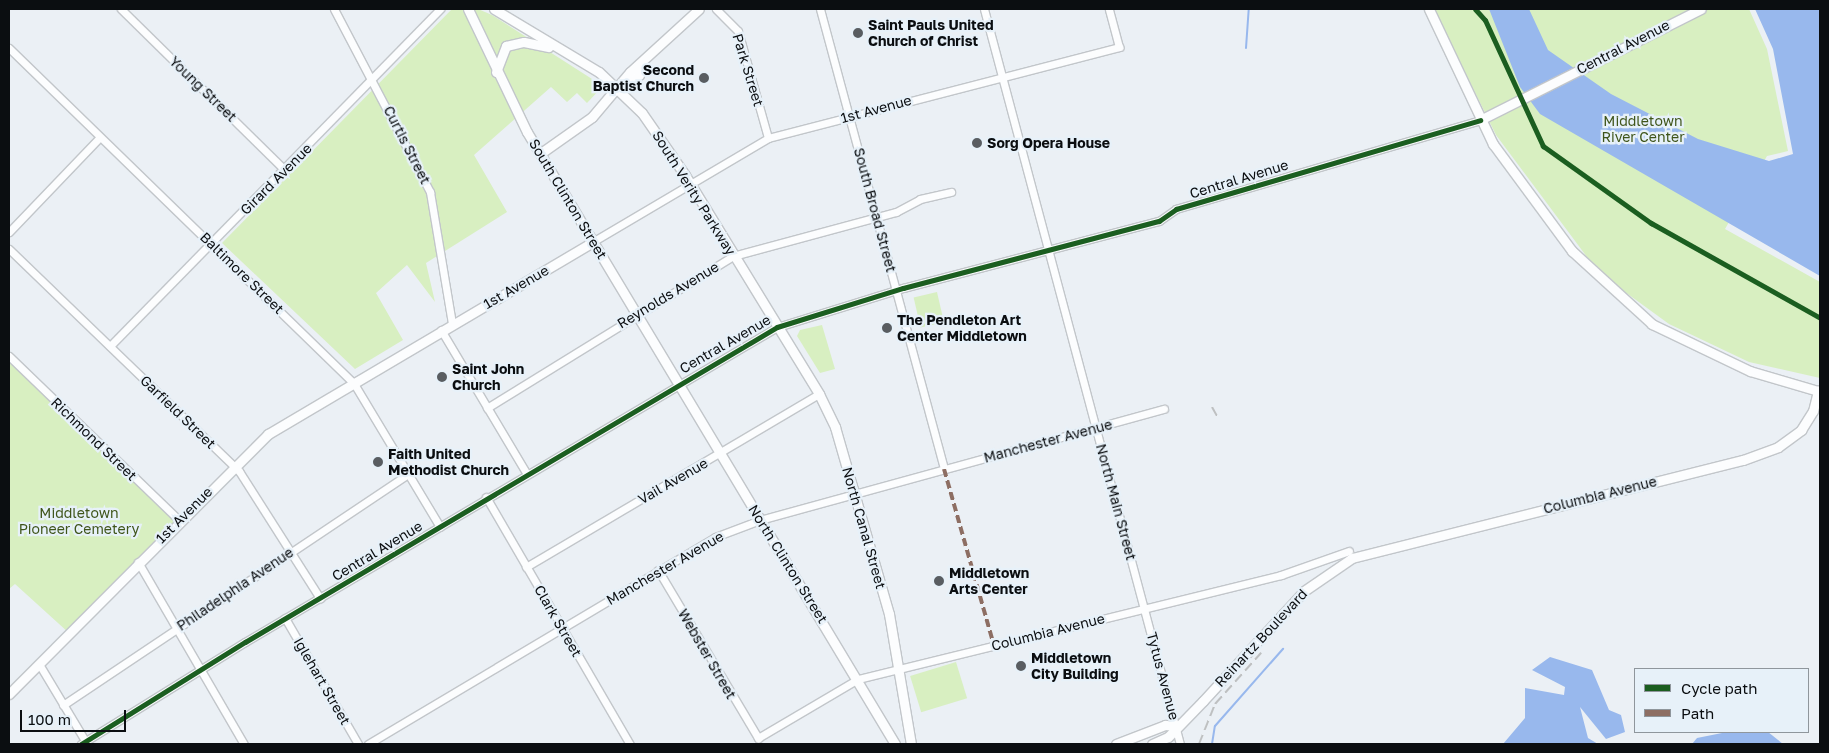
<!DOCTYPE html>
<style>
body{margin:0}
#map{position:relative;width:1829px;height:753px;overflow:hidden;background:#ebf0f5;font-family:"Golos Text",sans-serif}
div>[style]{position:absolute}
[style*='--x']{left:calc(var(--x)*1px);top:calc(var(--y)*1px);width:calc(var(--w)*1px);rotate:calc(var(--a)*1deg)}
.green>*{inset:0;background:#d8efc1;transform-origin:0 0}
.water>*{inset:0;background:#98b8ed}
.stream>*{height:2px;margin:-1px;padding:0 1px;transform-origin:1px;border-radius:1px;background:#98b8ed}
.roads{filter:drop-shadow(1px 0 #c2c6ca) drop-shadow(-1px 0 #c2c6ca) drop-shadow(0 1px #c2c6ca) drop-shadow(0 -1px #c2c6ca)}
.minor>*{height:7px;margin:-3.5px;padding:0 3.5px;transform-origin:3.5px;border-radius:3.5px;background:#fcfdfe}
.major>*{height:9px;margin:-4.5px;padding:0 4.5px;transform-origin:4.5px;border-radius:4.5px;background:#fcfdfe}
.rail>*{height:2px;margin-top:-1px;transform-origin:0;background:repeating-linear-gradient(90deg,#bec0c1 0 10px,transparent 0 15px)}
.quiet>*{height:4px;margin-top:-2px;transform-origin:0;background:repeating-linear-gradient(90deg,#8d6e63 0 8px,transparent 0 12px)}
.cycleway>*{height:5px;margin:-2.5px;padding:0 2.5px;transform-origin:2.5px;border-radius:2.5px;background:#1b5e20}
.dots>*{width:14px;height:14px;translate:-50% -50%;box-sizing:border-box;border:2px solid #e7f1f9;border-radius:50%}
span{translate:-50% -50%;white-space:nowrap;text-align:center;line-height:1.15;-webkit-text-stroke:4.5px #e7f1f9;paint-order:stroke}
.poi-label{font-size:14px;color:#0b0e11;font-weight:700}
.left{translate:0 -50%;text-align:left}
.right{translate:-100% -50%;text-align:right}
.street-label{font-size:14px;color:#0b0e11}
.park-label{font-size:14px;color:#3f551a}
.frame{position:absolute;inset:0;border:10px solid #0b0e11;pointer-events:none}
.legend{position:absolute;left:1634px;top:668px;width:175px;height:65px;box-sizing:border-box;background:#e7f1f9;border:1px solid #8f969c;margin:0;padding:6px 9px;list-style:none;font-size:15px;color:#0b0e11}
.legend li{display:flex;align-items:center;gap:10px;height:25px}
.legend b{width:25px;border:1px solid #8f969c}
.scale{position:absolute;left:20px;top:710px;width:106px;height:22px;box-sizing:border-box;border:2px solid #0b0e11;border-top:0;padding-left:6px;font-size:15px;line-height:18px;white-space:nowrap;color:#0b0e11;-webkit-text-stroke:4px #e7f1f9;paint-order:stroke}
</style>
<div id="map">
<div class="green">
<div style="clip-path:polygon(452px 9px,478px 9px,492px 15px,603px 86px,587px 103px,577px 93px,567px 102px,551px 87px,474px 155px,507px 212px,426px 263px,435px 302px,407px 265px,376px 293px,403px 340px,355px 369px,222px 243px)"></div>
<div style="clip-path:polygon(1434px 9px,1749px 9px,1767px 49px,1788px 151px,1767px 156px,1725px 229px,1820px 282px,1820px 378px,1749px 362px,1669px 324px,1625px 292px,1587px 257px,1496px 135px)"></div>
<div style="left:937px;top:292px;width:31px;height:24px;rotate:77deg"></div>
<div style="clip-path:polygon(822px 325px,835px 369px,820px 373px,797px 336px,800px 330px)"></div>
<div style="clip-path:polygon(9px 356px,180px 521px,69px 633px,15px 584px,9px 589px)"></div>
<div style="left:956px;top:662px;width:38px;height:48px;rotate:73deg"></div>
</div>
<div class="water">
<div style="clip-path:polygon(1489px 9px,1529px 9px,1548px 50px,1611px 94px,1698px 139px,1769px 161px,1793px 154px,1773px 49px,1755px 9px,1820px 9px,1820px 276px,1540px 114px,1520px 87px)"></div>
<div style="clip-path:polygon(1550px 657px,1592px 670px,1609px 710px,1621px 715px,1625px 732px,1606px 739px,1580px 707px,1588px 738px,1598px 744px,1503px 744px,1525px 718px,1525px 688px,1564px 695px,1565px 687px,1532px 670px)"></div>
<div style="clip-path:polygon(1727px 732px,1768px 732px,1783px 744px,1692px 744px,1697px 738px)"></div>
</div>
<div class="stream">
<div style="--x:1246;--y:48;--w:39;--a:-86"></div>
<div style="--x:1212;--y:744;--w:18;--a:-81"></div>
<div style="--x:1215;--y:726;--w:103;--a:-48.6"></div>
</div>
<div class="roads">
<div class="minor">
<div style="--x:121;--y:9;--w:230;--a:44.5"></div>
<div style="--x:334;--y:9;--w:207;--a:62.3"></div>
<div style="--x:430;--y:192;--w:133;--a:80.5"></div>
<div style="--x:716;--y:9;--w:31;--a:45"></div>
<div style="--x:738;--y:31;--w:111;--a:74.3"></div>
<div style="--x:820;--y:9;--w:476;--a:74.9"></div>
<div style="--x:984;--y:9;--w:761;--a:75.07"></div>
<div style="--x:9;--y:48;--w:479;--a:44.2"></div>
<div style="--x:353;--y:382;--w:169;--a:59"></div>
<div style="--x:9;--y:232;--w:130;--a:-46.2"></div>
<div style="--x:594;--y:241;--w:202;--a:-30.6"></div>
<div style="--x:768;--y:138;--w:363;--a:-14.5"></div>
<div style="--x:1119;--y:47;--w:39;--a:-105"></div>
<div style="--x:9;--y:249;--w:320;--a:44"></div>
<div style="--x:239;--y:471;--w:151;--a:57.5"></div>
<div style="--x:441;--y:330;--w:168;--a:59.2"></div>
<div style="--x:110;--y:346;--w:472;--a:-45.6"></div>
<div style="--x:9;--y:356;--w:238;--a:44"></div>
<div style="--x:487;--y:408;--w:289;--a:-31.7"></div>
<div style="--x:733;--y:256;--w:169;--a:-15.1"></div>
<div style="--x:896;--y:212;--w:27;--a:-28"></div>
<div style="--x:920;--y:199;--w:32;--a:-13"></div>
<div style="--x:486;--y:497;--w:286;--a:59.8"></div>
<div style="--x:138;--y:562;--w:211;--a:59.8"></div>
<div style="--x:526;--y:567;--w:340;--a:-30.6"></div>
<div style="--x:658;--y:570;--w:196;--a:59.2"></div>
<div style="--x:758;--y:738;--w:116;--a:-30.5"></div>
<div style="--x:858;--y:679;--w:436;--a:-13.8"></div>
<div style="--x:1281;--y:575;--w:72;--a:-19.4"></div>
<div style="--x:285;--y:618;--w:146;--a:59.9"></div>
<div style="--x:39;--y:664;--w:93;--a:59"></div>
<div style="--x:63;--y:705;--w:415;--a:-33.8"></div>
<div style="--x:81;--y:744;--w:193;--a:-31.9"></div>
<div style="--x:245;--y:642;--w:618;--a:-30.63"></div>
<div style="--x:777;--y:327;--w:132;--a:-17.2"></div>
<div style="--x:903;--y:288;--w:265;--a:-14.7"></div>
<div style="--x:1159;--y:221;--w:21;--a:-35"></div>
<div style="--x:1176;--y:209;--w:317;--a:-16.3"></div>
<div style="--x:368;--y:744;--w:404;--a:-30.8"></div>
<div style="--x:715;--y:537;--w:48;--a:-20.7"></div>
<div style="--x:760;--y:520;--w:419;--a:-15.4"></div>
</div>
<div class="major">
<div style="--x:468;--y:9;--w:136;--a:64.4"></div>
<div style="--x:527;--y:132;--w:714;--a:58.98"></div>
<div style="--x:494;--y:9;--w:122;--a:31"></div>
<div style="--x:599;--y:72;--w:59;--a:43.6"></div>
<div style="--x:642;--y:113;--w:75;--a:55.3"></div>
<div style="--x:685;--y:175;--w:257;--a:58.5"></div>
<div style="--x:819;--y:394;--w:37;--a:64"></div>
<div style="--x:835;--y:427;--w:195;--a:73.9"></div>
<div style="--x:889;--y:614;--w:132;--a:80.4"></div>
<div style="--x:496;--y:72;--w:28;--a:-69"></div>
<div style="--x:506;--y:46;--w:18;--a:-13"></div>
<div style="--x:524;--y:42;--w:25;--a:12"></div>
<div style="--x:618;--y:89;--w:25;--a:-34"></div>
<div style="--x:639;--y:75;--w:9;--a:-77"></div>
<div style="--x:1480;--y:120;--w:247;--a:-26.7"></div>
<div style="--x:541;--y:153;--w:62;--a:-35.2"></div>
<div style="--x:592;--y:117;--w:59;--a:-49.8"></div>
<div style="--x:630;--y:72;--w:93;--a:-42.4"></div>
<div style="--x:9;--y:694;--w:367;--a:-45.1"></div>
<div style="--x:268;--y:434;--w:379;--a:-30.6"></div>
<div style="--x:1116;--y:744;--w:53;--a:-21.2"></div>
<div style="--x:1165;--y:725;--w:12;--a:5"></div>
<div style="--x:1152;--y:744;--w:17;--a:-24"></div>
<div style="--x:1168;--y:737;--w:50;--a:-45.8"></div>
<div style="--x:1203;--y:701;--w:149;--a:-47.4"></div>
<div style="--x:1304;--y:591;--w:58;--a:-34.5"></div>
<div style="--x:1352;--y:558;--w:403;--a:-14.1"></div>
<div style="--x:1743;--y:460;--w:37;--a:-20"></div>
<div style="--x:1778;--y:447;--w:29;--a:-36"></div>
<div style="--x:1801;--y:430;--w:22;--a:-58"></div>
<div style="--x:1813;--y:411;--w:21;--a:-76"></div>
<div style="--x:1818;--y:391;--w:71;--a:-163.6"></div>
<div style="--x:1750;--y:371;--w:109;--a:-154.4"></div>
<div style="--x:1652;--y:324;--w:108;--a:-137.6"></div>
<div style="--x:1572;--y:251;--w:133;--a:-126.4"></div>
<div style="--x:1493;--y:144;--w:149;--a:-115.4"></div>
</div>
</div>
<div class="rail">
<div style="--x:1212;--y:407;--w:13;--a:61"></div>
<div style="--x:1199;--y:744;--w:43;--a:-68.2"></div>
<div style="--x:1215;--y:704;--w:69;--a:-48"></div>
</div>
<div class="quiet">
<div style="--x:944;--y:469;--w:184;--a:74.2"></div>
</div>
<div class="cycleway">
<div style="--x:1475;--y:9;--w:15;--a:48"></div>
<div style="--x:1485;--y:20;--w:139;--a:65.3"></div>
<div style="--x:1543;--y:146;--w:133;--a:35.5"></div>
<div style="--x:1651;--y:223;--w:194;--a:29.3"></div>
<div style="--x:81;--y:744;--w:193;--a:-31.9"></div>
<div style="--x:245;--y:642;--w:618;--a:-30.63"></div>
<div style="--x:777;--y:327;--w:132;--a:-17.2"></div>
<div style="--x:903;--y:288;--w:265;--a:-14.7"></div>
<div style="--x:1159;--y:221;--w:21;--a:-35"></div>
<div style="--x:1176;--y:209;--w:317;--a:-16.3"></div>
</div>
<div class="dots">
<div style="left:858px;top:33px;background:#595d61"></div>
<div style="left:704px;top:78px;background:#595d61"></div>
<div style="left:977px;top:143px;background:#595d61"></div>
<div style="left:887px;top:328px;background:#595d61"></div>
<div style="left:442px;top:377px;background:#595d61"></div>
<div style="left:378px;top:462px;background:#595d61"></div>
<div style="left:939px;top:581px;background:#595d61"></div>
<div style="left:1021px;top:666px;background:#595d61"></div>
</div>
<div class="poi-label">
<span class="left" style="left:868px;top:33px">Saint Pauls United<br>Church of Christ</span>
<span class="right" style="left:694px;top:78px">Second<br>Baptist Church</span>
<span class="left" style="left:987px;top:143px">Sorg Opera House</span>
<span class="left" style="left:897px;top:328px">The Pendleton Art<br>Center Middletown</span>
<span class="left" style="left:452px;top:377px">Saint John<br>Church</span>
<span class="left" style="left:388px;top:462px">Faith United<br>Methodist Church</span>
<span class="left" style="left:949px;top:581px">Middletown<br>Arts Center</span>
<span class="left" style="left:1031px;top:666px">Middletown<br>City Building</span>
</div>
<div class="street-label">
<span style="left:1623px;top:47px;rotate:-27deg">Central Avenue</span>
<span style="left:748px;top:70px;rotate:73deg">Park Street</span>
<span style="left:203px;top:89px;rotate:44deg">Young Street</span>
<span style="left:876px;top:109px;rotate:-15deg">1st Avenue</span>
<span style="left:407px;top:145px;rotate:63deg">Curtis Street</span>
<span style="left:276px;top:179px;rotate:-45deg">Girard Avenue</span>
<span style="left:1239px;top:179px;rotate:-17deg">Central Avenue</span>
<span style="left:694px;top:193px;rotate:58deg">South Verity Parkway</span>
<span style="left:568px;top:199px;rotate:59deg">South Clinton Street</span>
<span style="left:875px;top:210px;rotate:75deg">South Broad Street</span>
<span style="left:242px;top:273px;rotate:44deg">Baltimore Street</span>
<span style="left:516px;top:287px;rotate:-30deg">1st Avenue</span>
<span style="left:668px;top:295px;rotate:-31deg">Reynolds Avenue</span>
<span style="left:725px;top:344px;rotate:-30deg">Central Avenue</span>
<span style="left:178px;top:412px;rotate:44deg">Garfield Street</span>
<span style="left:94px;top:439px;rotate:44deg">Richmond Street</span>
<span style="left:1048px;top:441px;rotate:-15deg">Manchester Avenue</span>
<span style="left:673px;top:481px;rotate:-30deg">Vail Avenue</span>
<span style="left:1600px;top:495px;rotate:-14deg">Columbia Avenue</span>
<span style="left:1116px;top:502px;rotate:75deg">North Main Street</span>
<span style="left:184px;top:515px;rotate:-45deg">1st Avenue</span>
<span style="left:864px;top:528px;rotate:74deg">North Canal Street</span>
<span style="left:377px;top:551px;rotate:-31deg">Central Avenue</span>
<span style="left:788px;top:564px;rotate:58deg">North Clinton Street</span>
<span style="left:665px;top:568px;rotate:-30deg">Manchester Avenue</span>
<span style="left:235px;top:589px;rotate:-34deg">Philadelphia Avenue</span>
<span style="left:558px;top:621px;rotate:60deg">Clark Street</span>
<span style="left:1048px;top:632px;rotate:-14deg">Columbia Avenue</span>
<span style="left:1261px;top:638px;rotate:-47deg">Reinartz Boulevard</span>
<span style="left:707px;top:654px;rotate:60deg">Webster Street</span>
<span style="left:1163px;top:676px;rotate:75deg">Tytus Avenue</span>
<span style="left:322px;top:681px;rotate:60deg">Iglehart Street</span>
</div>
<div class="park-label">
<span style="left:1643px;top:129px">Middletown<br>River Center</span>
<span style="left:79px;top:521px">Middletown<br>Pioneer Cemetery</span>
</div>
<div class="frame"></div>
<ul class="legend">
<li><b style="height:6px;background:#1b5e20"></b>Cycle path</li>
<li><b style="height:6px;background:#8d6e63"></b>Path</li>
</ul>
<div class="scale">100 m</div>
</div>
